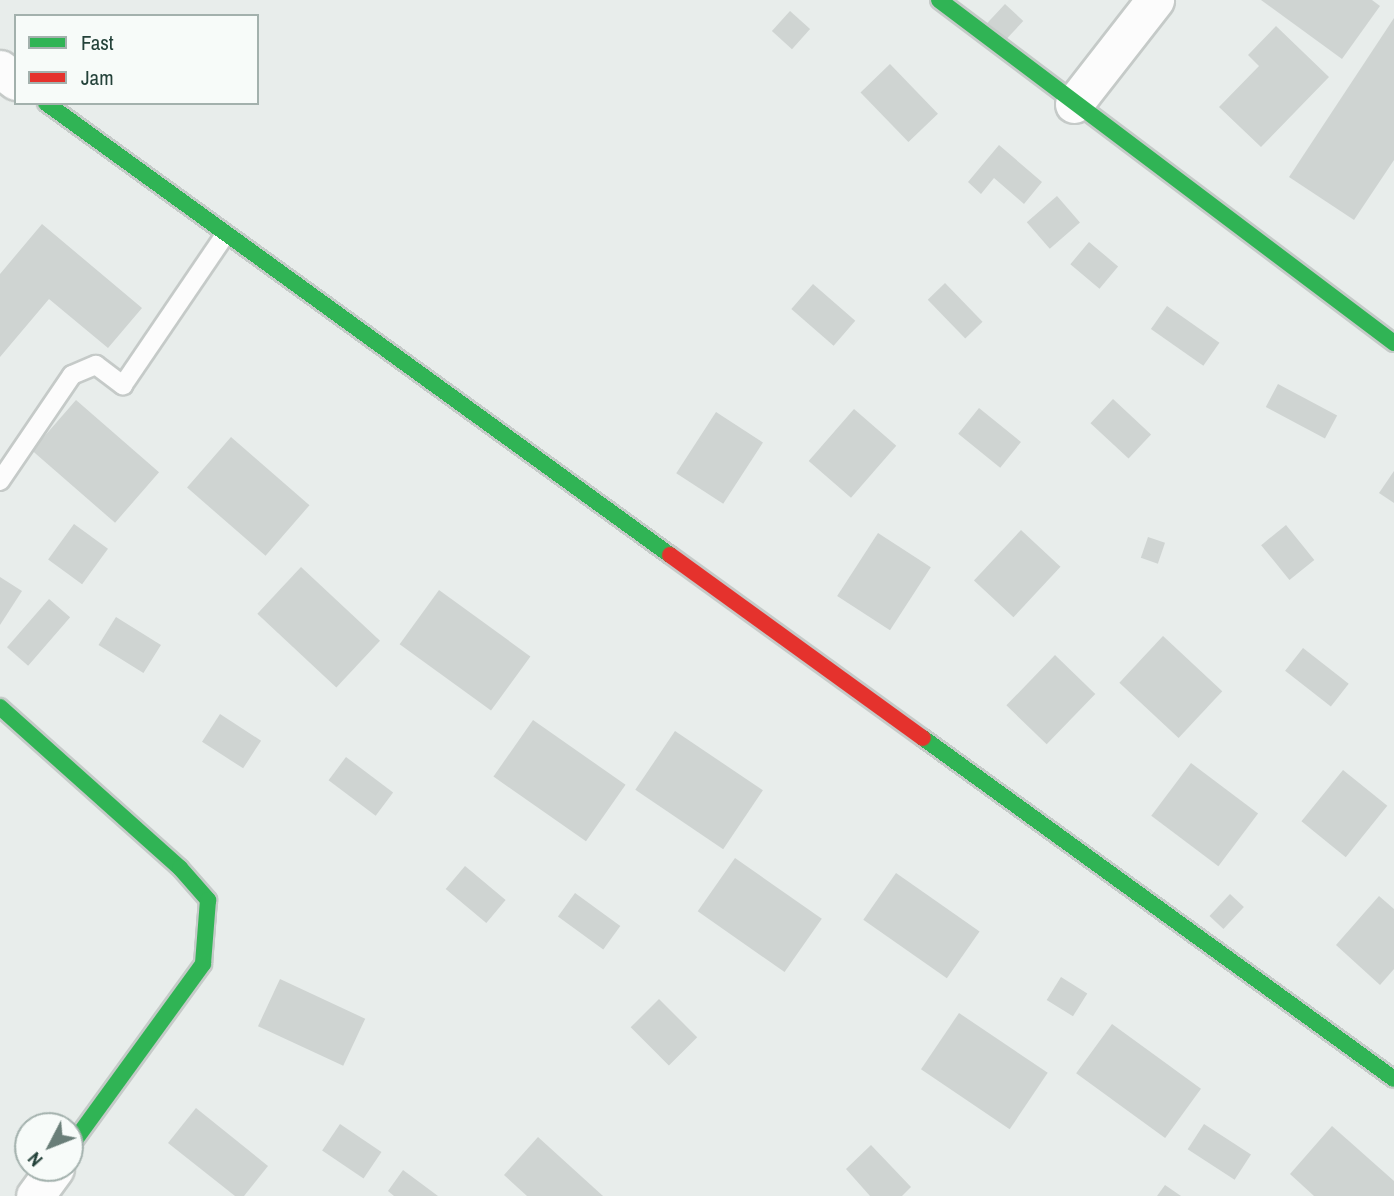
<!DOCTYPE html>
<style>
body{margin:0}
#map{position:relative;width:1394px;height:1196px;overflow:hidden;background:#e8edeb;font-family:"Archivo Narrow",sans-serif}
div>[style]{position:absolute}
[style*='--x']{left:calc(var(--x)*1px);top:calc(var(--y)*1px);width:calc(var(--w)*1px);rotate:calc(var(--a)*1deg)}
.building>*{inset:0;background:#cfd4d2;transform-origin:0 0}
.roads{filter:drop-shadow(2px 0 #c5cac8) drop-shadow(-2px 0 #c5cac8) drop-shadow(0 2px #c5cac8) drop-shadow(0 -2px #c5cac8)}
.lane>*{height:18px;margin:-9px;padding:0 9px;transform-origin:9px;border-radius:9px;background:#fcfcfc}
.street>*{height:37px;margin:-18.5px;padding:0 18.5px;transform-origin:18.5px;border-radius:18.5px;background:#fcfcfc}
.fast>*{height:16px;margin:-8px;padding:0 8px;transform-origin:8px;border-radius:8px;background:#30b455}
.jam>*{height:16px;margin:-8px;padding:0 8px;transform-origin:8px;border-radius:8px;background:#e5322d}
span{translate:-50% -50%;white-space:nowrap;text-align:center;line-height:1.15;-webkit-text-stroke:5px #f7fbf9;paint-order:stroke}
.legend{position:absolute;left:14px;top:14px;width:245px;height:91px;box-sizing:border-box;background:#f7fbf9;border:2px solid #a3b1ad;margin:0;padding:9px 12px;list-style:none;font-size:21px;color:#24423a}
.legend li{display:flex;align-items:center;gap:14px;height:35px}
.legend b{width:35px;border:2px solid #a3b1ad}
.north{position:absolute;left:14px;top:1112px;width:70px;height:70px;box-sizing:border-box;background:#f7fbf9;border:2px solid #a3b1ad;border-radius:50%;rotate:228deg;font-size:19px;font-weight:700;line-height:28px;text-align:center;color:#24423a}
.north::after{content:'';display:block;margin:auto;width:24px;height:32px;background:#697e78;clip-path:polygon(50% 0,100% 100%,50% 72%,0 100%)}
</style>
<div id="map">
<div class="building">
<div style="clip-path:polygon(1261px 0,1372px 0,1380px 6px,1342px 59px)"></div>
<div style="left:1005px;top:4px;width:25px;height:28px;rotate:43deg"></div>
<div style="left:790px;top:11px;width:27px;height:27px;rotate:42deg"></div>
<div style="clip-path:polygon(1394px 18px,1394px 160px,1354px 220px,1289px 177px)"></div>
<div style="clip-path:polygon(1276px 26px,1329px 77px,1261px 147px,1219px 107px,1259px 66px,1248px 55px)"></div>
<div style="left:890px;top:64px;width:69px;height:41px;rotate:46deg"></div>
<div style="clip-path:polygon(999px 145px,1042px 182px,1024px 204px,994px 178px,981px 194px,968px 182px)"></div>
<div style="left:1057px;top:196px;width:35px;height:40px;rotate:49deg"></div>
<div style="clip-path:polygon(42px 224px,142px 308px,108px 348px,49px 299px,0 357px,0 274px)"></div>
<div style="left:1089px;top:242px;width:38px;height:29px;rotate:40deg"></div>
<div style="left:945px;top:283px;width:54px;height:24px;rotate:46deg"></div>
<div style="left:813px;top:284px;width:56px;height:33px;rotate:41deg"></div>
<div style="left:1167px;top:306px;width:64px;height:28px;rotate:35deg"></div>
<div style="left:1278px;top:384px;width:67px;height:26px;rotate:28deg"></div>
<div style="left:1113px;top:399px;width:52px;height:33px;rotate:43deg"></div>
<div style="left:76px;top:400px;width:110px;height:67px;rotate:41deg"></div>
<div style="left:979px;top:408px;width:54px;height:33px;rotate:39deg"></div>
<div style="left:854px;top:409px;width:56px;height:69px;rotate:41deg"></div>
<div style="left:716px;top:412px;width:56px;height:73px;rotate:33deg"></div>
<div style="left:231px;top:437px;width:104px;height:67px;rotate:41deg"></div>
<div style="clip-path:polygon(1394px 471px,1394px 503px,1379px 493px)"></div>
<div style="left:74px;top:524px;width:42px;height:44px;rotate:36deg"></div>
<div style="left:1286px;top:525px;width:45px;height:32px;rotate:51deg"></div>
<div style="left:1021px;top:530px;width:54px;height:69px;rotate:43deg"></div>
<div style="left:878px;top:533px;width:63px;height:75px;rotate:33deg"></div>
<div style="left:1148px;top:537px;width:18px;height:22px;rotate:19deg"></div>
<div style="left:301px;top:567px;width:108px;height:64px;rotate:43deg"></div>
<div style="clip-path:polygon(0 577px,22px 591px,0 625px)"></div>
<div style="left:439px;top:590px;width:113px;height:67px;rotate:36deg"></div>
<div style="left:49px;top:599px;width:28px;height:64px;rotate:41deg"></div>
<div style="left:116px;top:617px;width:53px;height:33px;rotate:32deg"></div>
<div style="left:1163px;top:636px;width:81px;height:64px;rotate:43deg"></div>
<div style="left:1303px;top:648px;width:58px;height:29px;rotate:38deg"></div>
<div style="left:1055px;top:655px;width:56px;height:70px;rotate:44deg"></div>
<div style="left:220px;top:714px;width:49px;height:33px;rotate:33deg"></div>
<div style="left:533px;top:720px;width:113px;height:69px;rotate:35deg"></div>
<div style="left:675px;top:731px;width:106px;height:71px;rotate:34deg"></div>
<div style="left:346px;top:757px;width:59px;height:29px;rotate:37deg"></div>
<div style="left:1191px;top:763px;width:84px;height:66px;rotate:37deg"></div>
<div style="left:1343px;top:770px;width:57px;height:66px;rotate:39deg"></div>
<div style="left:735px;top:858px;width:106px;height:65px;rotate:35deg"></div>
<div style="left:465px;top:866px;width:53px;height:30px;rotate:40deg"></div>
<div style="left:896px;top:873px;width:102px;height:57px;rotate:35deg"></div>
<div style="left:575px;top:893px;width:56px;height:29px;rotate:36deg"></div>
<div style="left:1230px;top:894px;width:19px;height:30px;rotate:43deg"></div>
<div style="clip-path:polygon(1379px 896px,1394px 909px,1394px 969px,1380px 985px,1336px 945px)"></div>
<div style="left:1061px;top:977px;width:31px;height:27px;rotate:32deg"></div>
<div style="left:280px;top:979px;width:94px;height:52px;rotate:25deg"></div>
<div style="left:659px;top:999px;width:54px;height:40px;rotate:45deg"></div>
<div style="left:959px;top:1013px;width:107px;height:68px;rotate:34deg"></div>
<div style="left:1112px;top:1024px;width:110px;height:61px;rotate:36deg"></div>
<div style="clip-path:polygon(196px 1108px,268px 1166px,244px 1196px,235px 1196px,168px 1143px)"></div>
<div style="left:340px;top:1124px;width:50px;height:32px;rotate:34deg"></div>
<div style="left:1204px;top:1124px;width:56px;height:30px;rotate:33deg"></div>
<div style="clip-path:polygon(1332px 1126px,1394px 1181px,1394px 1196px,1314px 1196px,1290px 1174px)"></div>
<div style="clip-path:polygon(538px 1137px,603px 1196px,527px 1196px,504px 1175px)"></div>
<div style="clip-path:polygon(871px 1145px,911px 1187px,902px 1196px,870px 1196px,846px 1169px)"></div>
<div style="clip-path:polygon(403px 1170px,438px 1196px,394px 1196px,388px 1191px)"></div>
<div style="clip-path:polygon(1165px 1185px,1181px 1196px,1157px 1196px)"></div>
</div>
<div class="roads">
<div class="lane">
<div style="--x:0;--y:481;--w:128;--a:-55.8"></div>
<div style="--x:72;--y:375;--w:26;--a:-23"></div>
<div style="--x:96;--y:365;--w:34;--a:37"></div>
<div style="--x:123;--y:385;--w:181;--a:-55.8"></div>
</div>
<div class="street">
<div style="--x:0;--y:69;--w:20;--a:37"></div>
<div style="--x:1074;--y:104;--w:132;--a:-52.1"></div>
<div style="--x:35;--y:1196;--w:34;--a:-54"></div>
</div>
<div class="fast">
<div style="--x:939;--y:0;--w:570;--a:37.01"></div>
<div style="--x:46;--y:103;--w:771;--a:35.92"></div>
<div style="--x:0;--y:707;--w:241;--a:41.8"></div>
<div style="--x:180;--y:868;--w:43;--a:48.8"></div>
<div style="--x:208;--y:900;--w:64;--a:94.5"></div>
<div style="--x:203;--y:964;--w:226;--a:126"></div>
<div style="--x:923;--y:738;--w:581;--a:35.9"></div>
</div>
<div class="jam">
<div style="--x:670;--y:555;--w:312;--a:35.9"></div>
</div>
</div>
<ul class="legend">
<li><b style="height:9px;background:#30b455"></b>Fast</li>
<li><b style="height:9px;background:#e5322d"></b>Jam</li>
</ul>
<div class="north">N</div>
</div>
